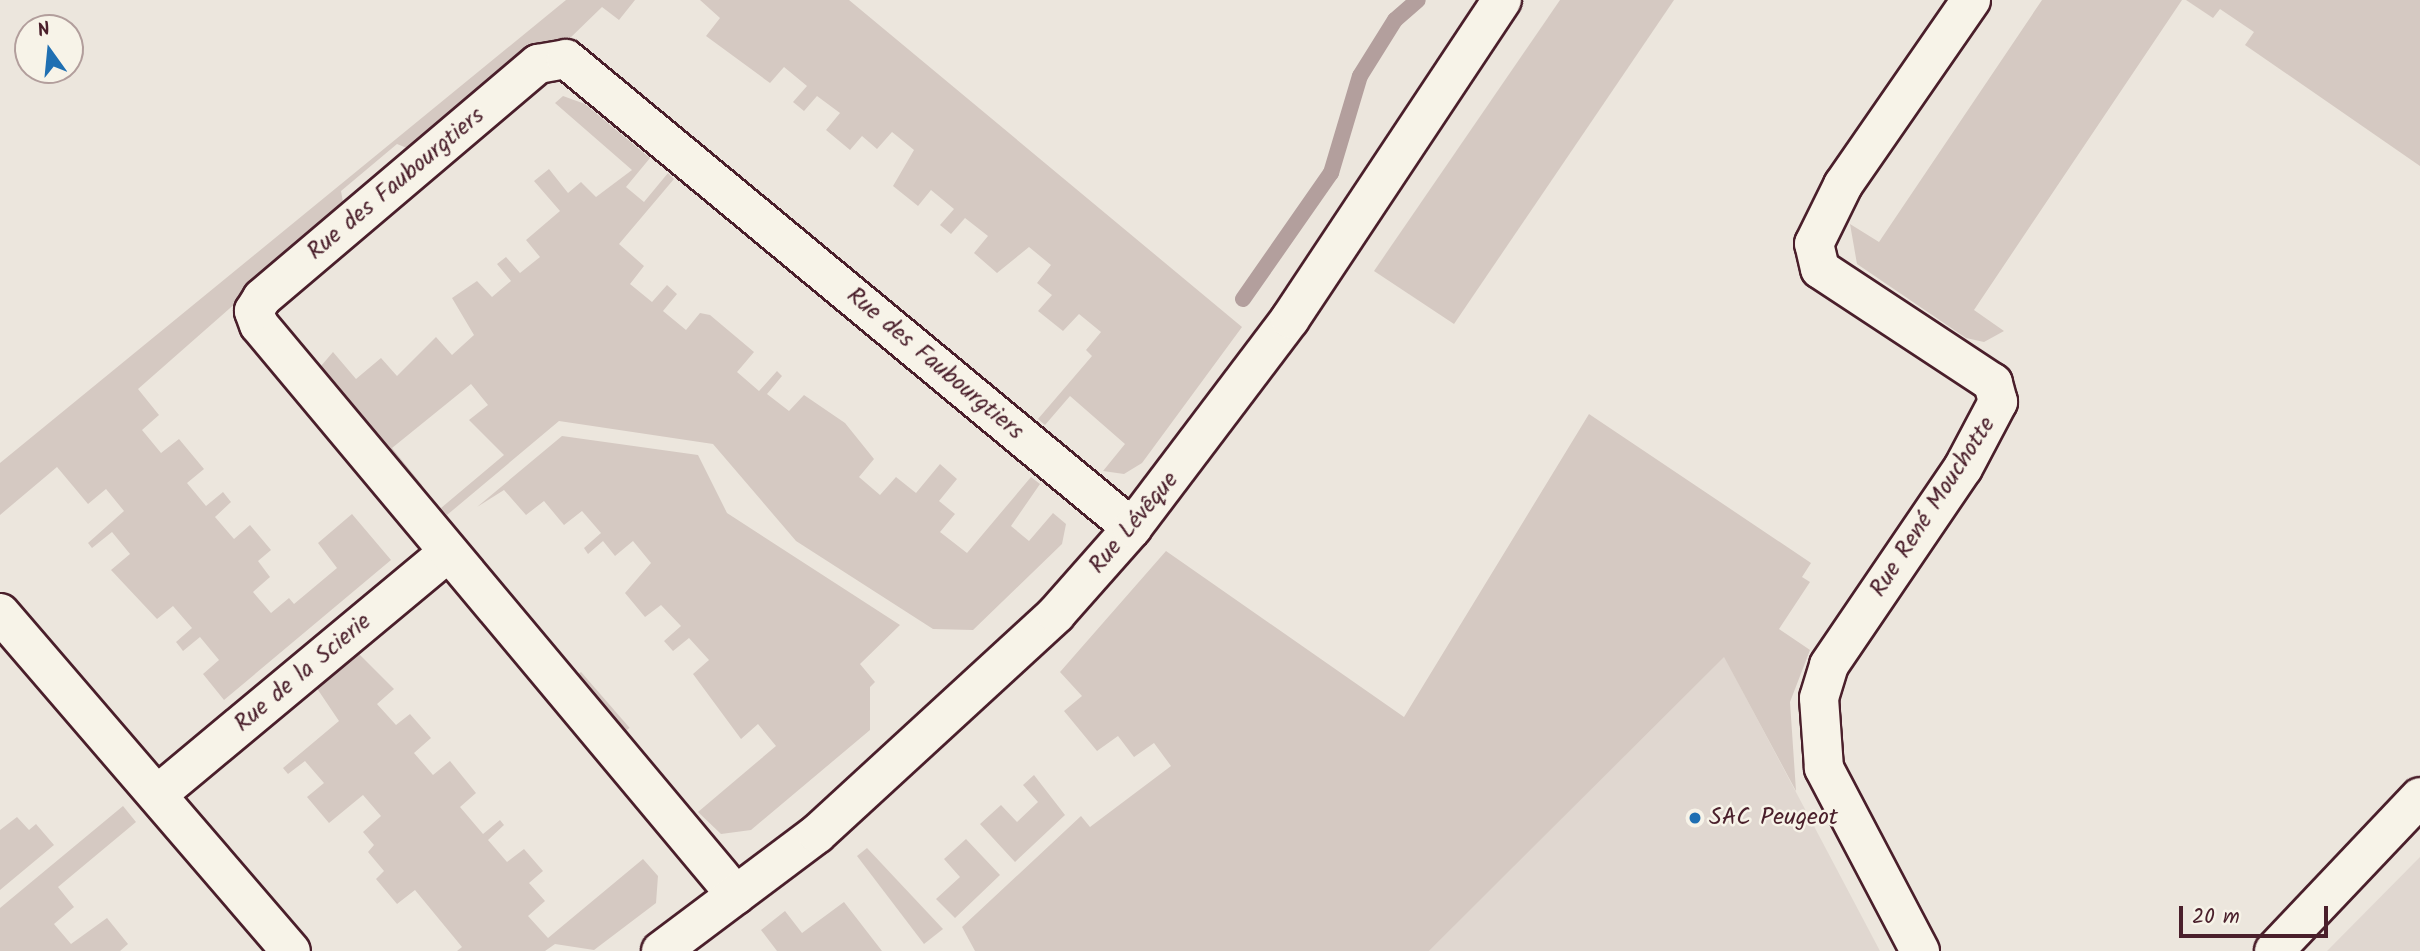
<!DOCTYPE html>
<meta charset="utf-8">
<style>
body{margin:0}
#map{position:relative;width:2420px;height:951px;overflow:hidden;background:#ece6dd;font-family:Kalam,sans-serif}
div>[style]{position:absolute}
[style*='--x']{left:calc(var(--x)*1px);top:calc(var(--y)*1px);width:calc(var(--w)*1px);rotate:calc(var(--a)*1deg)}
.built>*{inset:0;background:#e0d7d0}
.green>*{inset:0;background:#d5c9c2;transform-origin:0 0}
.stream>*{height:16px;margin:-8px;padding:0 8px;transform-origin:8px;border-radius:8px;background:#b39f9d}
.roads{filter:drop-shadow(2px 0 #4a1f2b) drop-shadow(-2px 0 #4a1f2b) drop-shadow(0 2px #4a1f2b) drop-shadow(0 -2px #4a1f2b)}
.street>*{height:38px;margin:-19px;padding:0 19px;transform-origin:19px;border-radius:19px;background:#f7f3e8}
.dots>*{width:19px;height:19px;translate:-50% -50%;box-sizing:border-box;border:4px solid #f7f3e8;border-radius:50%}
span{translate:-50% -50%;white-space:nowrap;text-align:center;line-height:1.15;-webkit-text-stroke:5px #f7f3e8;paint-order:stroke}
.street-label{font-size:24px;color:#4a1f2b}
.poi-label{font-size:24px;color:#4a1f2b}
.left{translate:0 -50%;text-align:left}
.north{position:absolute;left:14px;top:14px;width:70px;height:70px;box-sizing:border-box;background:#f7f3e8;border:2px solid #b29e9c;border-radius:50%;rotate:345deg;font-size:19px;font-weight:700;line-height:28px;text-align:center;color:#4a1f2b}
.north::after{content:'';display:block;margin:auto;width:24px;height:32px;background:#1f6fb2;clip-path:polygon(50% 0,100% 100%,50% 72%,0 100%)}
.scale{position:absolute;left:2179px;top:906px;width:149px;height:32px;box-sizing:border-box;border:4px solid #4a1f2b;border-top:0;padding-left:9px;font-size:21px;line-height:24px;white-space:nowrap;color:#4a1f2b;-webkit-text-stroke:5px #f7f3e8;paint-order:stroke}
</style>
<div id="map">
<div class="built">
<div style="clip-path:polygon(1724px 656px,1880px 951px,1429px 951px)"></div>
<div style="clip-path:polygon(2420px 857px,2420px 951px,2327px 951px)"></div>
</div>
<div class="green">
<div style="clip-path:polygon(566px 0,635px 0,619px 20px,602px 7px,567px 41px,541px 42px,412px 150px,397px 144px,341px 191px,344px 208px,138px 389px,159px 415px,142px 430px,161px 453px,179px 439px,204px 469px,187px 483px,206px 506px,223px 492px,231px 502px,215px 517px,234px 539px,250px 525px,271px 550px,258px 561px,270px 577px,253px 592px,271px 613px,289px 598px,294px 604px,337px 568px,318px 543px,352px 514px,391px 560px,224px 700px,203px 674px,219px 660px,200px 637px,183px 651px,180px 647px,176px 642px,192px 628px,173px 606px,157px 619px,111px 570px,130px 554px,112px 532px,92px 548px,88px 543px,124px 511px,106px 489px,88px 504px,57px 467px,0 515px,0 463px)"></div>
<div style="clip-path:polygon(700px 0,849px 0,1242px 327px,1142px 463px,1124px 474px,1103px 471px,1125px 444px,1070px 396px,1045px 425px,1038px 419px,1092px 356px,1086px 350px,1101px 332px,1079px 314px,1063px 331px,1038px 311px,1052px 295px,1037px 283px,1051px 265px,1029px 247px,997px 273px,974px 253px,988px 236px,965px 218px,951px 234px,940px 225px,954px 209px,931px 190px,918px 206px,893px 186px,914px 150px,892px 132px,877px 149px,862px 136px,850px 150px,826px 130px,840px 113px,817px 96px,804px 111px,793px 102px,807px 86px,784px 67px,770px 83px,706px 36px,720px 18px)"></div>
<div style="clip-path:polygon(1560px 0,1674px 0,1454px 324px,1374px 271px)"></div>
<div style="clip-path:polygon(2042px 0,2182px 0,1974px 310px,2004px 331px,1984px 342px,1966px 338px,1857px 264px,1850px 224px,1879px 242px)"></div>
<div style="clip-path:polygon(2186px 0,2420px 0,2420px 166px,2245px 45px,2254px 32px,2220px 9px,2213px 18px)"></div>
<div style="clip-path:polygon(563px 96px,585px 104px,650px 158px,626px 187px,644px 202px,668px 173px,674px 179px,619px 244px,644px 266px,630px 284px,652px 302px,667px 285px,677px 294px,663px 311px,686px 330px,700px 313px,710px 315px,754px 352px,737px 372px,759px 391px,777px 371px,782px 376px,767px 394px,789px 411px,804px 395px,845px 423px,874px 459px,859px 477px,880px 495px,896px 477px,916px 493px,940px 464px,957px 479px,939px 501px,955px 514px,940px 532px,967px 553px,1031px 477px,1040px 484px,1011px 526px,1029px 541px,1053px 513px,1066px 524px,1062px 544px,973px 630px,933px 629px,796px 541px,713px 444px,559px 421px,447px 515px,441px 508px,504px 455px,469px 420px,488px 405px,471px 384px,392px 448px,422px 485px,414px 492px,315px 373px,333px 352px,356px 379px,381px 358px,397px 376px,436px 337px,452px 355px,474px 335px,452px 298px,477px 281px,492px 297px,511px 281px,497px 264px,506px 257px,520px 273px,540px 257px,526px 240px,560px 211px,534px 181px,549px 169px,568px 193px,581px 182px,596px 197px,632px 170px,555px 103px)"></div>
<div style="clip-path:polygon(1589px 414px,1811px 563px,1802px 577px,1810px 582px,1779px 629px,1810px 650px,1790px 702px,1796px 791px,1724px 657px,1429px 951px,975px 951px,962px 927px,1081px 816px,1090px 827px,1171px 766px,1154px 743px,1134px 757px,1118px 736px,1097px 751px,1064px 711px,1082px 696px,1060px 672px,1166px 551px,1404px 717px)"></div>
<div style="clip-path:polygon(562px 436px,698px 455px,727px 513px,900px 625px,860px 664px,875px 682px,870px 687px,870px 730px,751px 830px,721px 834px,698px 812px,776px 746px,758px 724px,741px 739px,693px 674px,709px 660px,689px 638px,673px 651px,664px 641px,681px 626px,661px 605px,645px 617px,625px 593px,651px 563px,633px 541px,615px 556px,603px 541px,588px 554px,584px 548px,601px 533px,582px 511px,564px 525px,544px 501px,526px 515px,504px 490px,477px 507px)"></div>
<div style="clip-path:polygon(419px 593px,424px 598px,359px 654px,394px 689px,377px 704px,396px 725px,410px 714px,431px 738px,414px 753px,433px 775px,450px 761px,476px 793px,460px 807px,483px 834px,500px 820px,504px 825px,488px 840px,507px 862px,524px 849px,543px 871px,529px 883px,545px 901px,528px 916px,548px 938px,643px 859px,658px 876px,656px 903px,594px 950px,555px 944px,545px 951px,457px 951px,462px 947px,415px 890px,397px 904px,376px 879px,384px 871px,368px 852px,374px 845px,363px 832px,381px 816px,363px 795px,329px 823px,307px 797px,324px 783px,305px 761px,288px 774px,283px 768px,339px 721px,314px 684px)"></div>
<div style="left:581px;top:672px;width:74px;height:11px;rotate:49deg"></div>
<div style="clip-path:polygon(1034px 775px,1065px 815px,1015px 862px,980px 824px,1001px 805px,1017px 822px,1038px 802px,1023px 785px)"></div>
<div style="clip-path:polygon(123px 806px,136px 822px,58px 887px,74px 907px,54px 924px,71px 944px,107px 918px,128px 944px,120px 951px,0 951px,0 908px)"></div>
<div style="clip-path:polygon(17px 817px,29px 830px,36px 824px,54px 845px,0 890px,0 830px)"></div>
<div style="clip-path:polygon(966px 839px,1000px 875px,955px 918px,936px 899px,960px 877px,944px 859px)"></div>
<div style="clip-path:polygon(867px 848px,943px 929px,924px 944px,857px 856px)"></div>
<div style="clip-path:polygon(844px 902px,882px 951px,777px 951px,761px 930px,785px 911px,802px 933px)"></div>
</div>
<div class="stream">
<div style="--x:1243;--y:299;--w:154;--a:-55.1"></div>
<div style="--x:1331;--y:173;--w:101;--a:-73.4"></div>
<div style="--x:1360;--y:76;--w:66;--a:-58"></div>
<div style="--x:1395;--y:20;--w:30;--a:-41"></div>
</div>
<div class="roads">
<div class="street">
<div style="--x:0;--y:613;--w:446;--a:49.3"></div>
<div style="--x:158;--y:794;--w:378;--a:-39.8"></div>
<div style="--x:736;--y:895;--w:743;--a:-129.92"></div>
<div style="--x:259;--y:325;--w:15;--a:-110"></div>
<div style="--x:254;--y:311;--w:15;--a:-58"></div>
<div style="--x:262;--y:298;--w:362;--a:-40.3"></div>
<div style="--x:538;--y:64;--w:28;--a:-10"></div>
<div style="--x:566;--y:59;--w:735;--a:39.65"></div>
<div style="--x:661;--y:951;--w:195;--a:-36.9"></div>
<div style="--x:817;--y:834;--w:325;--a:-42.6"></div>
<div style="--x:1056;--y:614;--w:115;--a:-48.5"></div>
<div style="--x:1132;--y:528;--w:262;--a:-52.9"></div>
<div style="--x:1290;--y:319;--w:383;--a:-56.4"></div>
<div style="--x:1920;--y:951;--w:207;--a:-117.7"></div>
<div style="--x:1824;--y:768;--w:70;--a:-94.1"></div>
<div style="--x:1819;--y:698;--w:34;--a:-73"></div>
<div style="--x:1829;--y:665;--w:238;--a:-55.8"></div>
<div style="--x:1963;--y:468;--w:75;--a:-62.1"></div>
<div style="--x:1998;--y:402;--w:20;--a:-105"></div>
<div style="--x:1993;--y:383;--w:207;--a:-146.6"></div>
<div style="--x:1820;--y:269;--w:26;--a:-103"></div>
<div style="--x:1814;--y:244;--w:66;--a:-63.8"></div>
<div style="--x:1843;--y:185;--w:225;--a:-55.3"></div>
<div style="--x:2274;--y:951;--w:212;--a:-46.5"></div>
</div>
</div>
<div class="dots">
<div style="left:1695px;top:818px;background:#1f6fb2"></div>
</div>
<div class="street-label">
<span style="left:396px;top:184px;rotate:-40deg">Rue des Faubourgtiers</span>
<span style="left:935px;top:364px;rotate:40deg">Rue des Faubourgtiers</span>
<span style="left:1933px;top:507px;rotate:-57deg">Rue René Mouchotte</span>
<span style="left:1134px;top:523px;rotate:-50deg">Rue Lévêque</span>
<span style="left:303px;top:673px;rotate:-40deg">Rue de la Scierie</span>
</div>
<div class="poi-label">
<span class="left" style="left:1709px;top:818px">SAC Peugeot</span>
</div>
<div class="north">N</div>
<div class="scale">20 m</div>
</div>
